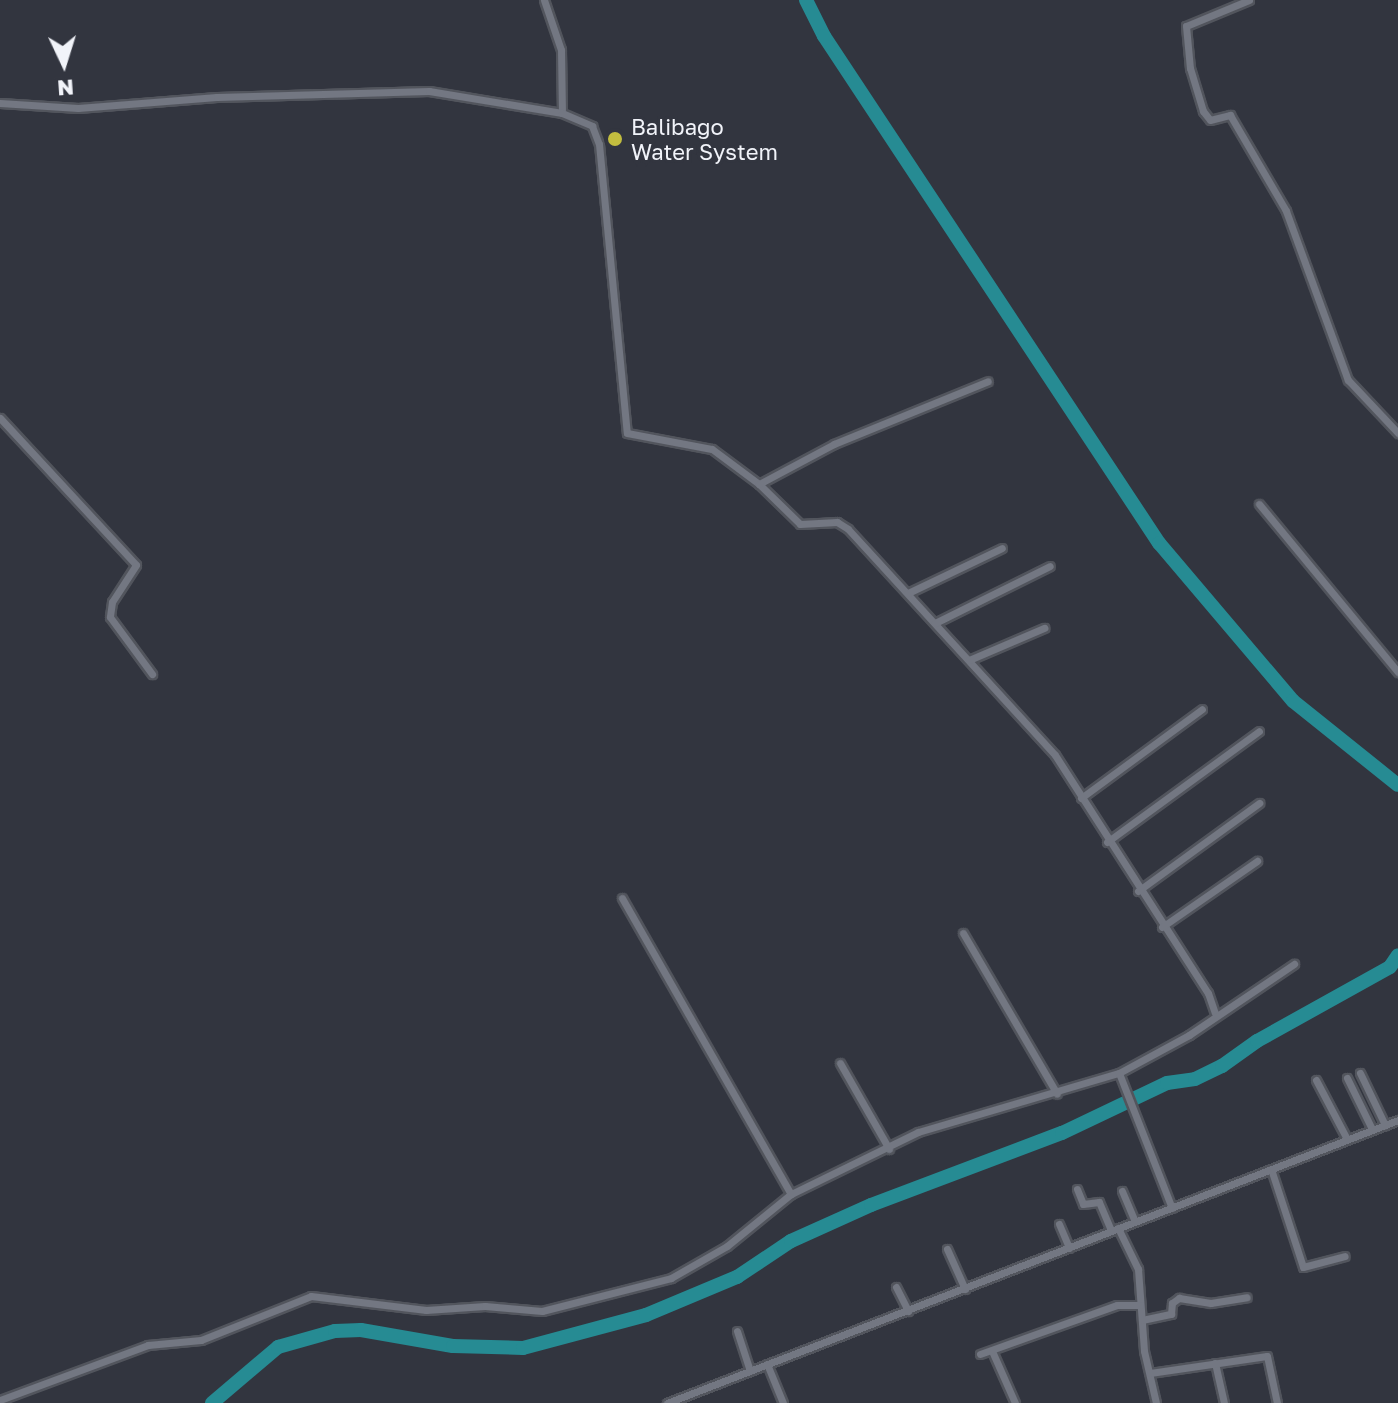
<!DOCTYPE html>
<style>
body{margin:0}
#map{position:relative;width:1398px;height:1403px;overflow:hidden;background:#32353f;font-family:"Golos Text",sans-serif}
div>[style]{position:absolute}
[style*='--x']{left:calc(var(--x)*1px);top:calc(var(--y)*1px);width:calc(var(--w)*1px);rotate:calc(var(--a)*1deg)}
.river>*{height:14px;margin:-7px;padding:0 7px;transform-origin:7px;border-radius:7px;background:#268b93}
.roads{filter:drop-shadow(2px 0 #52555d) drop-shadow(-2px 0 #52555d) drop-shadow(0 2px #52555d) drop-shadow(0 -2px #52555d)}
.minor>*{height:7px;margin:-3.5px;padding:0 3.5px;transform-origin:3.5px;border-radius:3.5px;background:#737782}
.dots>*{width:22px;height:22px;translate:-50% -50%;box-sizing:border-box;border:4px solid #32353f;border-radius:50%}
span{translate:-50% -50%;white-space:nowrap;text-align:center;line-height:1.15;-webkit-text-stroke:6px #32353f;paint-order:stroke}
.poi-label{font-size:22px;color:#f1f3f9}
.left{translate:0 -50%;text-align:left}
.north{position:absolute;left:24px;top:24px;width:80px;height:80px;-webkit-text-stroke:6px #32353f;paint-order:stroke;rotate:176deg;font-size:22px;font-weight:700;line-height:32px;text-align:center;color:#f1f3f9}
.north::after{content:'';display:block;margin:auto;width:28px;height:36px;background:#f1f3f9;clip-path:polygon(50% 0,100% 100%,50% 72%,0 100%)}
</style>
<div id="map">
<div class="river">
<div style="--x:806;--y:0;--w:40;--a:63.4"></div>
<div style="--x:824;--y:36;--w:608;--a:56.55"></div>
<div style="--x:1159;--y:543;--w:207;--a:49.7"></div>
<div style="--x:1293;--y:701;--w:134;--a:38.7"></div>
<div style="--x:212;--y:1403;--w:87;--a:-40.3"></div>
<div style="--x:278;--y:1347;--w:59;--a:-15.7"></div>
<div style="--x:335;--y:1331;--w:26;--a:-2"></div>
<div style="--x:361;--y:1330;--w:93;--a:9.9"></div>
<div style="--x:453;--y:1346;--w:70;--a:1.6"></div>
<div style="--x:523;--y:1348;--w:127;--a:-15"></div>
<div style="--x:646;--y:1315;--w:99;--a:-22.7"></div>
<div style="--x:737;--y:1277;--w:65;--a:-33.7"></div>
<div style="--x:791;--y:1241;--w:88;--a:-24.2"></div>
<div style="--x:871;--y:1205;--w:204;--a:-20.7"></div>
<div style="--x:1062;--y:1133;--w:116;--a:-25.5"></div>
<div style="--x:1167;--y:1083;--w:28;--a:-8"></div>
<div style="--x:1195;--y:1079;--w:30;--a:-26"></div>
<div style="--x:1222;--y:1066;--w:43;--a:-35.5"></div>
<div style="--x:1257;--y:1041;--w:152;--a:-29.1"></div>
<div style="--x:1390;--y:967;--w:14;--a:-56"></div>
</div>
<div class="roads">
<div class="minor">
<div style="--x:544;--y:0;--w:53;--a:71.2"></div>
<div style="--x:561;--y:50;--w:63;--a:89.1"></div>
<div style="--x:1249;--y:0;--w:68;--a:157.6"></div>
<div style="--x:1186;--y:26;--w:42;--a:84.6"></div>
<div style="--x:1190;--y:68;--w:45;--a:73.2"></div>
<div style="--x:1203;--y:111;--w:11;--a:52"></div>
<div style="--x:1210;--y:120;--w:21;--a:-14"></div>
<div style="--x:1230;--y:115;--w:111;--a:59.7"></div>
<div style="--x:1286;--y:211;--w:180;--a:69.9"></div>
<div style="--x:1348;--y:380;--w:73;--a:46.7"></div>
<div style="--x:0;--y:103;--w:78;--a:3.7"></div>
<div style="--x:78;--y:108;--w:139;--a:-4.5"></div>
<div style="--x:217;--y:97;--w:212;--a:-1.6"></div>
<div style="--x:429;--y:91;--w:135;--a:9.4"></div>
<div style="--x:562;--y:113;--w:33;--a:23"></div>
<div style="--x:592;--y:126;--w:19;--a:69"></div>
<div style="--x:599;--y:144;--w:290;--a:84.5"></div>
<div style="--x:627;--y:433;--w:86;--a:10.7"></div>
<div style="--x:712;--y:449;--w:59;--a:36.7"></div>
<div style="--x:759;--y:484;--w:57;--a:44.3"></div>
<div style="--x:800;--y:524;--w:37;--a:-3"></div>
<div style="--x:837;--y:522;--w:13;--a:32"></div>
<div style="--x:848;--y:529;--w:306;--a:47.5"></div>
<div style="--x:1055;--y:755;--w:283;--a:57.3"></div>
<div style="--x:1208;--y:993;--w:21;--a:71"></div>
<div style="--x:0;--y:418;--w:200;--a:47.2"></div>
<div style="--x:136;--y:565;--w:44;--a:123"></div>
<div style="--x:112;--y:602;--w:15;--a:98"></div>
<div style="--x:110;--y:617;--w:71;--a:53.6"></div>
<div style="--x:759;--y:484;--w:85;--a:-28.1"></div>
<div style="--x:834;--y:444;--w:166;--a:-22.2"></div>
<div style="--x:1259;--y:504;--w:218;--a:50.4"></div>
<div style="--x:908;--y:593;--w:104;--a:-25.6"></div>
<div style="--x:935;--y:623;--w:128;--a:-26.4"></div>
<div style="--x:969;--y:660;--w:82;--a:-23.1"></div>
<div style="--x:1081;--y:798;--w:150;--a:-36.3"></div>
<div style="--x:1107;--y:842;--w:188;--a:-36.1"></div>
<div style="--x:1138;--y:891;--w:150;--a:-36"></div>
<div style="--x:622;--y:898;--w:341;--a:60.3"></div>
<div style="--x:1162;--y:927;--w:116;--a:-34.8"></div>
<div style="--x:963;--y:933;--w:186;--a:59.7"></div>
<div style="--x:840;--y:1063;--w:99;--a:60.3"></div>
<div style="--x:1119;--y:1073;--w:145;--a:68.6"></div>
<div style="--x:1360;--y:1073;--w:58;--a:64.3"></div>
<div style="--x:1347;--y:1078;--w:57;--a:63.9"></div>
<div style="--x:1316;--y:1080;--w:67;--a:62.3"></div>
<div style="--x:1271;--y:1169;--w:103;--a:71.9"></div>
<div style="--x:1303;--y:1267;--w:43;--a:-14.7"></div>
<div style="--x:1077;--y:1189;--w:16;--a:68"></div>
<div style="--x:1083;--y:1204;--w:16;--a:-7"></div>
<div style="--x:1099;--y:1202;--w:30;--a:67"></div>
<div style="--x:1122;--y:1191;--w:33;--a:67"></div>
<div style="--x:1059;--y:1224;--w:26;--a:67"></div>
<div style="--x:1118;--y:1228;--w:46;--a:64"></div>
<div style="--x:1138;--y:1269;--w:82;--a:85.8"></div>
<div style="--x:1144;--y:1351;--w:53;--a:77"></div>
<div style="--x:947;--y:1249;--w:44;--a:65.8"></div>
<div style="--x:896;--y:1287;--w:27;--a:63"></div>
<div style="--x:1142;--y:1320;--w:30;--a:-12"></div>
<div style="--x:1171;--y:1314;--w:11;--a:-85"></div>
<div style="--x:1172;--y:1303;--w:9;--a:-36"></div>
<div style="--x:1179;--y:1298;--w:32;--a:9"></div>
<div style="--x:1211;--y:1303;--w:36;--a:-9"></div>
<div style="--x:737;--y:1331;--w:42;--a:72"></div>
<div style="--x:992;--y:1351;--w:57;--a:66.1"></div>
<div style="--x:980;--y:1354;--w:145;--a:-19.7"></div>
<div style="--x:1117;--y:1305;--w:23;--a:0"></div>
<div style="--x:1215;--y:1363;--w:41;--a:77.3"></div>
<div style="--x:767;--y:1364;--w:42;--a:67.7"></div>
<div style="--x:1150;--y:1373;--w:118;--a:-8.3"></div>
<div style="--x:1267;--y:1356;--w:48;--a:78"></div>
<div style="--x:0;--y:1400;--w:158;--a:-20.4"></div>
<div style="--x:148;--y:1345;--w:53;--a:-5.4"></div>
<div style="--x:201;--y:1340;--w:118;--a:-21.8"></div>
<div style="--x:311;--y:1296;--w:116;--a:6.9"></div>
<div style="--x:426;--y:1310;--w:59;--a:-3.9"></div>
<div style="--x:485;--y:1306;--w:57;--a:5"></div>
<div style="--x:542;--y:1311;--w:133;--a:-14.3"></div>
<div style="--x:671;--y:1278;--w:64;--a:-29.7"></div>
<div style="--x:727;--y:1246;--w:82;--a:-39.1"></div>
<div style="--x:791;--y:1194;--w:141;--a:-26"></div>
<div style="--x:918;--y:1132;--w:209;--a:-16.4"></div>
<div style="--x:1119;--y:1073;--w:80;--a:-28.5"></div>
<div style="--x:1189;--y:1035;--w:127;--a:-34.1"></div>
<div style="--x:667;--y:1403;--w:784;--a:-21.16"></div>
</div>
</div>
<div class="dots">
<div style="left:615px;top:139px;background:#c2bd3f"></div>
</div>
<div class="poi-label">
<span class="left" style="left:631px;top:139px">Balibago<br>Water System</span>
</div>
<div class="north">N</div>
</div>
